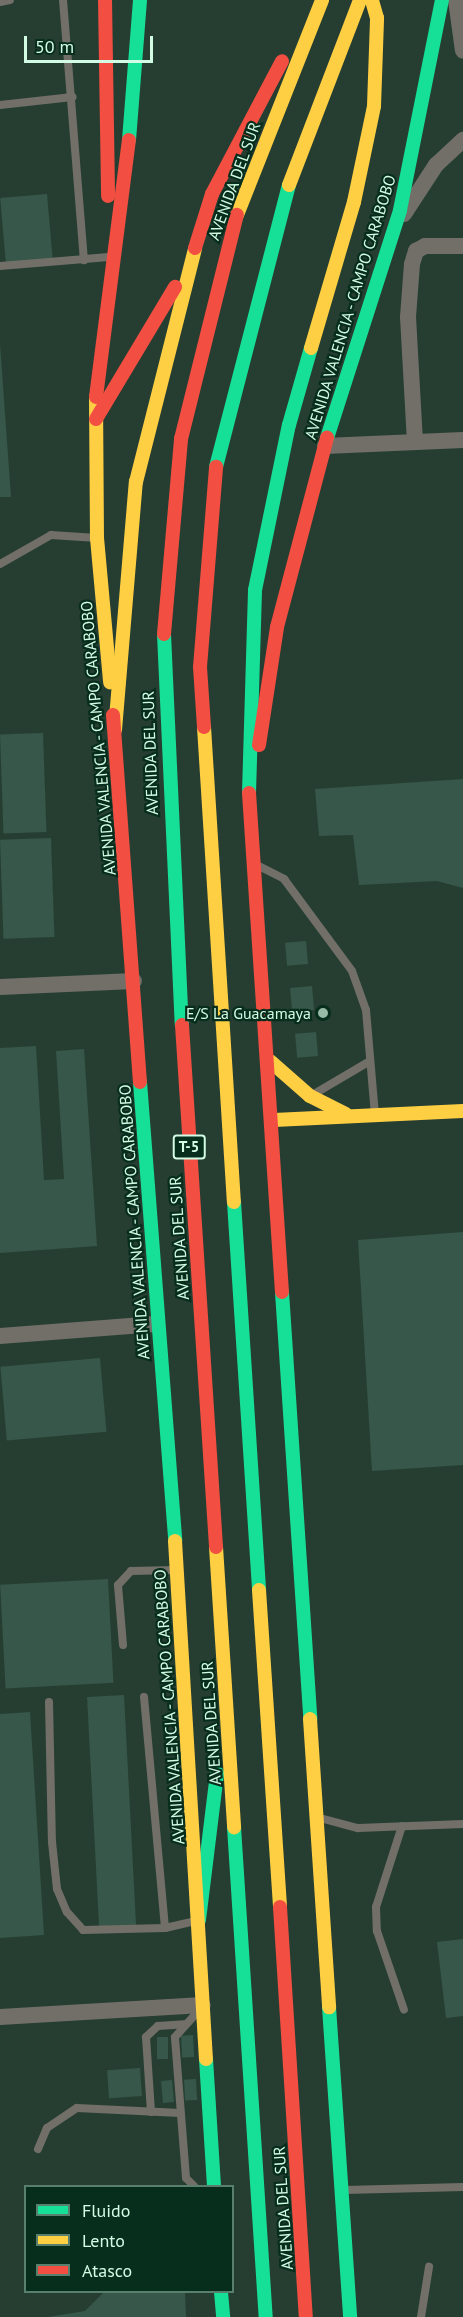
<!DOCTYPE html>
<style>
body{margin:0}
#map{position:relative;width:463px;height:2317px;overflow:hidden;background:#263e32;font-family:"PT Sans",sans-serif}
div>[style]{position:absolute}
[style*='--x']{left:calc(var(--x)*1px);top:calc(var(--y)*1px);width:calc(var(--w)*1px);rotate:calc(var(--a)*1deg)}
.building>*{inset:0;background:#365749;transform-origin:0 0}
.lane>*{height:8px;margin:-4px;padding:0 4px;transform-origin:4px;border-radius:4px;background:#726f69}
.street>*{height:16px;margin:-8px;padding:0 8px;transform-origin:8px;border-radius:8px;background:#726f69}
.fast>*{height:14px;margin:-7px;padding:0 7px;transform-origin:7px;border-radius:7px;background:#16e098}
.slow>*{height:14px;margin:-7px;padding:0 7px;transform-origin:7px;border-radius:7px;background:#ffcf43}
.jam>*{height:14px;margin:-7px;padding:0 7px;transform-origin:7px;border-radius:7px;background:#f24e42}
.dots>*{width:16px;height:16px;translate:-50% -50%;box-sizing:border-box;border:3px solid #072d1c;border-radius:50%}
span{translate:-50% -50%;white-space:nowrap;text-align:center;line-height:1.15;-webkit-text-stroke:4.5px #072d1c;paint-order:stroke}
.shield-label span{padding:2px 4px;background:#072d1c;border:2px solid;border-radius:4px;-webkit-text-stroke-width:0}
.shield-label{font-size:15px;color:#d3fce5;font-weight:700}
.street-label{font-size:16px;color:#d3fce5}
.poi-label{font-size:16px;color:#d3fce5}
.right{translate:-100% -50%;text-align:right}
.legend{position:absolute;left:24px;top:2185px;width:210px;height:108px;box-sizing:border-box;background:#072d1c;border:2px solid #59806c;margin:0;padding:8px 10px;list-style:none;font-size:18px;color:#d3fce5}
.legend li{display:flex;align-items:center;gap:12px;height:30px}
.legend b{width:30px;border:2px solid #59806c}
.scale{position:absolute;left:24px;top:36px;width:129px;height:27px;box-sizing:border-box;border:3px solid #d3fce5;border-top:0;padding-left:8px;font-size:18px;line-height:21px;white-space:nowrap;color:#d3fce5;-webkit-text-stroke:4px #072d1c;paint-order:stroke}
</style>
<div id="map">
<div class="building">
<div style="left:47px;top:194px;width:66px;height:47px;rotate:85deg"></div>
<div style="clip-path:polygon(0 344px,11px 497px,0 497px)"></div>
<div style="left:43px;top:733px;width:99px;height:43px;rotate:88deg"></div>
<div style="clip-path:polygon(463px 779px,463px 888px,437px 881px,359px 885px,353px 835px,319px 836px,315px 789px)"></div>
<div style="left:51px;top:838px;width:99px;height:51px;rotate:88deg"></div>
<div style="left:306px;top:941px;width:23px;height:21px;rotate:85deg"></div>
<div style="left:312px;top:986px;width:24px;height:22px;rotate:85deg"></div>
<div style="left:316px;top:1032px;width:24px;height:21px;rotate:85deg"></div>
<div style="clip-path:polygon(36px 1046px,44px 1180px,64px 1179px,56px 1051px,84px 1049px,97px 1246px,0 1253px,0 1048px)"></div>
<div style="clip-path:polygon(463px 1232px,463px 1465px,372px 1471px,358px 1240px)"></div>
<div style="left:100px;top:1358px;width:74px;height:100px;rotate:85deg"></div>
<div style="left:108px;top:1579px;width:104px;height:108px;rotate:87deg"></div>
<div style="left:124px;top:1695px;width:231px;height:37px;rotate:87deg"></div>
<div style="clip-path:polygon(30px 1712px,44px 1935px,0 1938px,0 1714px)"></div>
<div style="clip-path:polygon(463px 1939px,463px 2016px,446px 2018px,437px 1942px)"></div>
<div style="left:193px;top:2035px;width:22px;height:12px;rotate:87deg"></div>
<div style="left:157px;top:2037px;width:11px;height:22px"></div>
<div style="left:140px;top:2068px;width:28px;height:33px;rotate:86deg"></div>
<div style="left:196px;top:2079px;width:21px;height:12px;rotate:87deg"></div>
<div style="left:172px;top:2080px;width:22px;height:11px;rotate:85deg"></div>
<div style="clip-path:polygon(104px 2292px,185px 2292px,186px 2317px,48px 2317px,85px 2311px)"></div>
</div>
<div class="lane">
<div style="--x:63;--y:0;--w:261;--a:85.4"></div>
<div style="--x:0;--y:2;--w:10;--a:-11"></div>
<div style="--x:0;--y:105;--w:73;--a:-6.3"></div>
<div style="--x:0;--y:266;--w:109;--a:-4.7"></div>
<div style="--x:0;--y:564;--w:59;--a:-29.6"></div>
<div style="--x:51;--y:535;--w:46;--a:3.7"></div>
<div style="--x:255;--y:864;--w:33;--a:27"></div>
<div style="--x:284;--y:879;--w:114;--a:53.5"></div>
<div style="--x:352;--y:971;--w:41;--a:70.3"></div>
<div style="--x:366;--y:1010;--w:104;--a:85.1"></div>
<div style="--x:314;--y:1094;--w:65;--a:-30.5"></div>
<div style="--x:123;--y:1645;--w:60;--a:-94.8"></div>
<div style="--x:118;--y:1585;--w:19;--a:-47"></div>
<div style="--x:131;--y:1571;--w:45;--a:-1.3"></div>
<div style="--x:144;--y:1697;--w:232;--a:84.8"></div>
<div style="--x:49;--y:1702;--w:140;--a:88.8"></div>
<div style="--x:52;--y:1842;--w:47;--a:83.9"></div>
<div style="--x:57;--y:1889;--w:25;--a:67"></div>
<div style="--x:67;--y:1912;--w:24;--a:48"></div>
<div style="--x:83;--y:1930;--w:82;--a:-1.4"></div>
<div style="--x:165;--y:1928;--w:32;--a:-13"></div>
<div style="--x:320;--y:1818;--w:39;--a:15"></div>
<div style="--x:358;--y:1828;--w:105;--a:-2.2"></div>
<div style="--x:402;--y:1826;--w:85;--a:107.8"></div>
<div style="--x:376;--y:1907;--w:24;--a:88"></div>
<div style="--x:377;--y:1931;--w:83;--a:71.1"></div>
<div style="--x:151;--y:2112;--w:75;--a:-93.8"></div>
<div style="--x:146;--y:2037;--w:16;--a:-43"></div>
<div style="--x:158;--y:2026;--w:26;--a:-4"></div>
<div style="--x:38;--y:2149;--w:23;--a:-67"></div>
<div style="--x:47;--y:2128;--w:36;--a:-34"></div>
<div style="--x:77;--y:2108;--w:103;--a:2.8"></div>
<div style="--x:194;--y:2186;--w:11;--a:-135"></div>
<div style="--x:186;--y:2178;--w:141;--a:-94.5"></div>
<div style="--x:175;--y:2037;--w:36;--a:-48"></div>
<div style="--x:345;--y:2190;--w:118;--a:-1.5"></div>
<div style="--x:421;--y:2317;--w:51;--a:-80.9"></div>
</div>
<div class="street">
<div style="--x:456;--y:0;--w:51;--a:82.2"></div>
<div style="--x:404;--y:214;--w:59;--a:-56.9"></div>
<div style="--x:436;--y:165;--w:37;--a:-43"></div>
<div style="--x:415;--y:442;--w:125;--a:-93.2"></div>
<div style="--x:408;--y:317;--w:53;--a:-85.7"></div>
<div style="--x:412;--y:264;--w:14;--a:-73"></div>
<div style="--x:416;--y:251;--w:10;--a:-29"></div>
<div style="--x:425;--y:246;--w:38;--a:0"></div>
<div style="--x:325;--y:446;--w:138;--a:-2.5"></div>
<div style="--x:0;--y:987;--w:134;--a:-2.6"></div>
<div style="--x:0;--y:1336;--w:156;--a:-4.4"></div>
<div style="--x:0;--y:2017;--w:203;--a:-3.4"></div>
</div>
<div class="fast">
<div style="--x:129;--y:140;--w:140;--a:-85.5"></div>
<div style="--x:327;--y:438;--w:239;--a:-72.2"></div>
<div style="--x:400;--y:210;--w:214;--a:-78.7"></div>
<div style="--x:216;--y:467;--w:291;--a:-75.5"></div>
<div style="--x:164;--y:634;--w:391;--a:87.4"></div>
<div style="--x:249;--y:793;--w:203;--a:-88.3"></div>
<div style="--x:255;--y:590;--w:168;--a:-78.4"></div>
<div style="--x:289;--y:425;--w:80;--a:-74.1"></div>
<div style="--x:140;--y:1082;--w:460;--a:85.6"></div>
<div style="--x:234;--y:1202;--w:389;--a:86.3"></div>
<div style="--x:282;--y:1292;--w:428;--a:86.2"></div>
<div style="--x:234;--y:1827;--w:491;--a:86.3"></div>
<div style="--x:199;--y:1920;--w:148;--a:-83"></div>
<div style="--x:329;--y:2007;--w:311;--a:86.1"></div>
<div style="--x:206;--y:2059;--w:127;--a:86.4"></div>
<div style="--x:221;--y:2292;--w:25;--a:85"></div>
</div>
<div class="slow">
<div style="--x:289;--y:185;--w:198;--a:-69"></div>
<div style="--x:237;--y:215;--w:231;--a:-68.4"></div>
<div style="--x:311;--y:348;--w:152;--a:-73.6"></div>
<div style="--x:354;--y:202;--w:98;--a:-78.2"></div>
<div style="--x:374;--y:106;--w:88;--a:-88"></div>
<div style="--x:377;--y:18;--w:19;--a:-106"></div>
<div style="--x:96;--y:397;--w:141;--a:89.6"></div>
<div style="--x:97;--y:538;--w:145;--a:84.8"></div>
<div style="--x:204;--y:727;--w:476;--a:86.4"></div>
<div style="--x:115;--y:730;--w:249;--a:-85.2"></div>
<div style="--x:136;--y:482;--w:241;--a:-75.8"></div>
<div style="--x:270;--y:1061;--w:53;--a:41.2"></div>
<div style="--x:310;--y:1096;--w:40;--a:26.6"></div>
<div style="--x:274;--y:1120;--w:189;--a:-2.7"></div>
<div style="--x:175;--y:1541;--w:519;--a:86.58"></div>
<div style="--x:216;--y:1547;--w:281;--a:86.3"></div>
<div style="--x:259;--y:1590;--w:318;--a:86.2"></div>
<div style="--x:310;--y:1719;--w:289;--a:86.2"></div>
</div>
<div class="jam">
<div style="--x:105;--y:0;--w:196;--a:89.1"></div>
<div style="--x:195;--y:248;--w:57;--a:-72.5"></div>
<div style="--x:212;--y:194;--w:150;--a:-62.2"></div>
<div style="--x:96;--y:397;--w:259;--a:-82.7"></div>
<div style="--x:96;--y:419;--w:154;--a:-59.1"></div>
<div style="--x:164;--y:634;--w:196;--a:-85"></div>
<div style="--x:181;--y:439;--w:231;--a:-76"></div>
<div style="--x:113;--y:715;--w:368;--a:85.8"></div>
<div style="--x:204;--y:727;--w:60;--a:-93.8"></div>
<div style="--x:200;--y:667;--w:201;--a:-85.4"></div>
<div style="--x:259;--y:745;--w:119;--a:-81.3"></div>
<div style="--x:277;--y:627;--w:196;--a:-75.2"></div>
<div style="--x:249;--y:793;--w:500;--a:86.22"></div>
<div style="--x:182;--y:1025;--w:523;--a:86.27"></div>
<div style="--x:280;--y:1907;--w:411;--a:86.4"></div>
</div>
<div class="dots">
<div style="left:323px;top:1013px;background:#96baa6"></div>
</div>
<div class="shield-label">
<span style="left:189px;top:1147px">T-5</span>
</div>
<div class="street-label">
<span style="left:234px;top:181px;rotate:-70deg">AVENIDA DEL SUR</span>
<span style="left:350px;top:307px;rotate:-73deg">AVENIDA VALENCIA - CAMPO CARABOBO</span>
<span style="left:98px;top:738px;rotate:-95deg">AVENIDA VALENCIA - CAMPO CARABOBO</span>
<span style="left:150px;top:753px;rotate:-92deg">AVENIDA DEL SUR</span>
<span style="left:134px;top:1222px;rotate:-94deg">AVENIDA VALENCIA - CAMPO CARABOBO</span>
<span style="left:179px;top:1238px;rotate:-94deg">AVENIDA DEL SUR</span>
<span style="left:169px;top:1707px;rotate:-94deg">AVENIDA VALENCIA - CAMPO CARABOBO</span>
<span style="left:211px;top:1723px;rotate:-94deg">AVENIDA DEL SUR</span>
<span style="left:283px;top:2208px;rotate:-94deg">AVENIDA DEL SUR</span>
</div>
<div class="poi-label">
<span class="right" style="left:311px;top:1013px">E/S La Guacamaya</span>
</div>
<ul class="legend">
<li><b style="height:8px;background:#16e098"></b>Fluido</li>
<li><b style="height:8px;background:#ffcf43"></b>Lento</li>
<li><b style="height:8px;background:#f24e42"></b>Atasco</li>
</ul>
<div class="scale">50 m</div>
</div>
